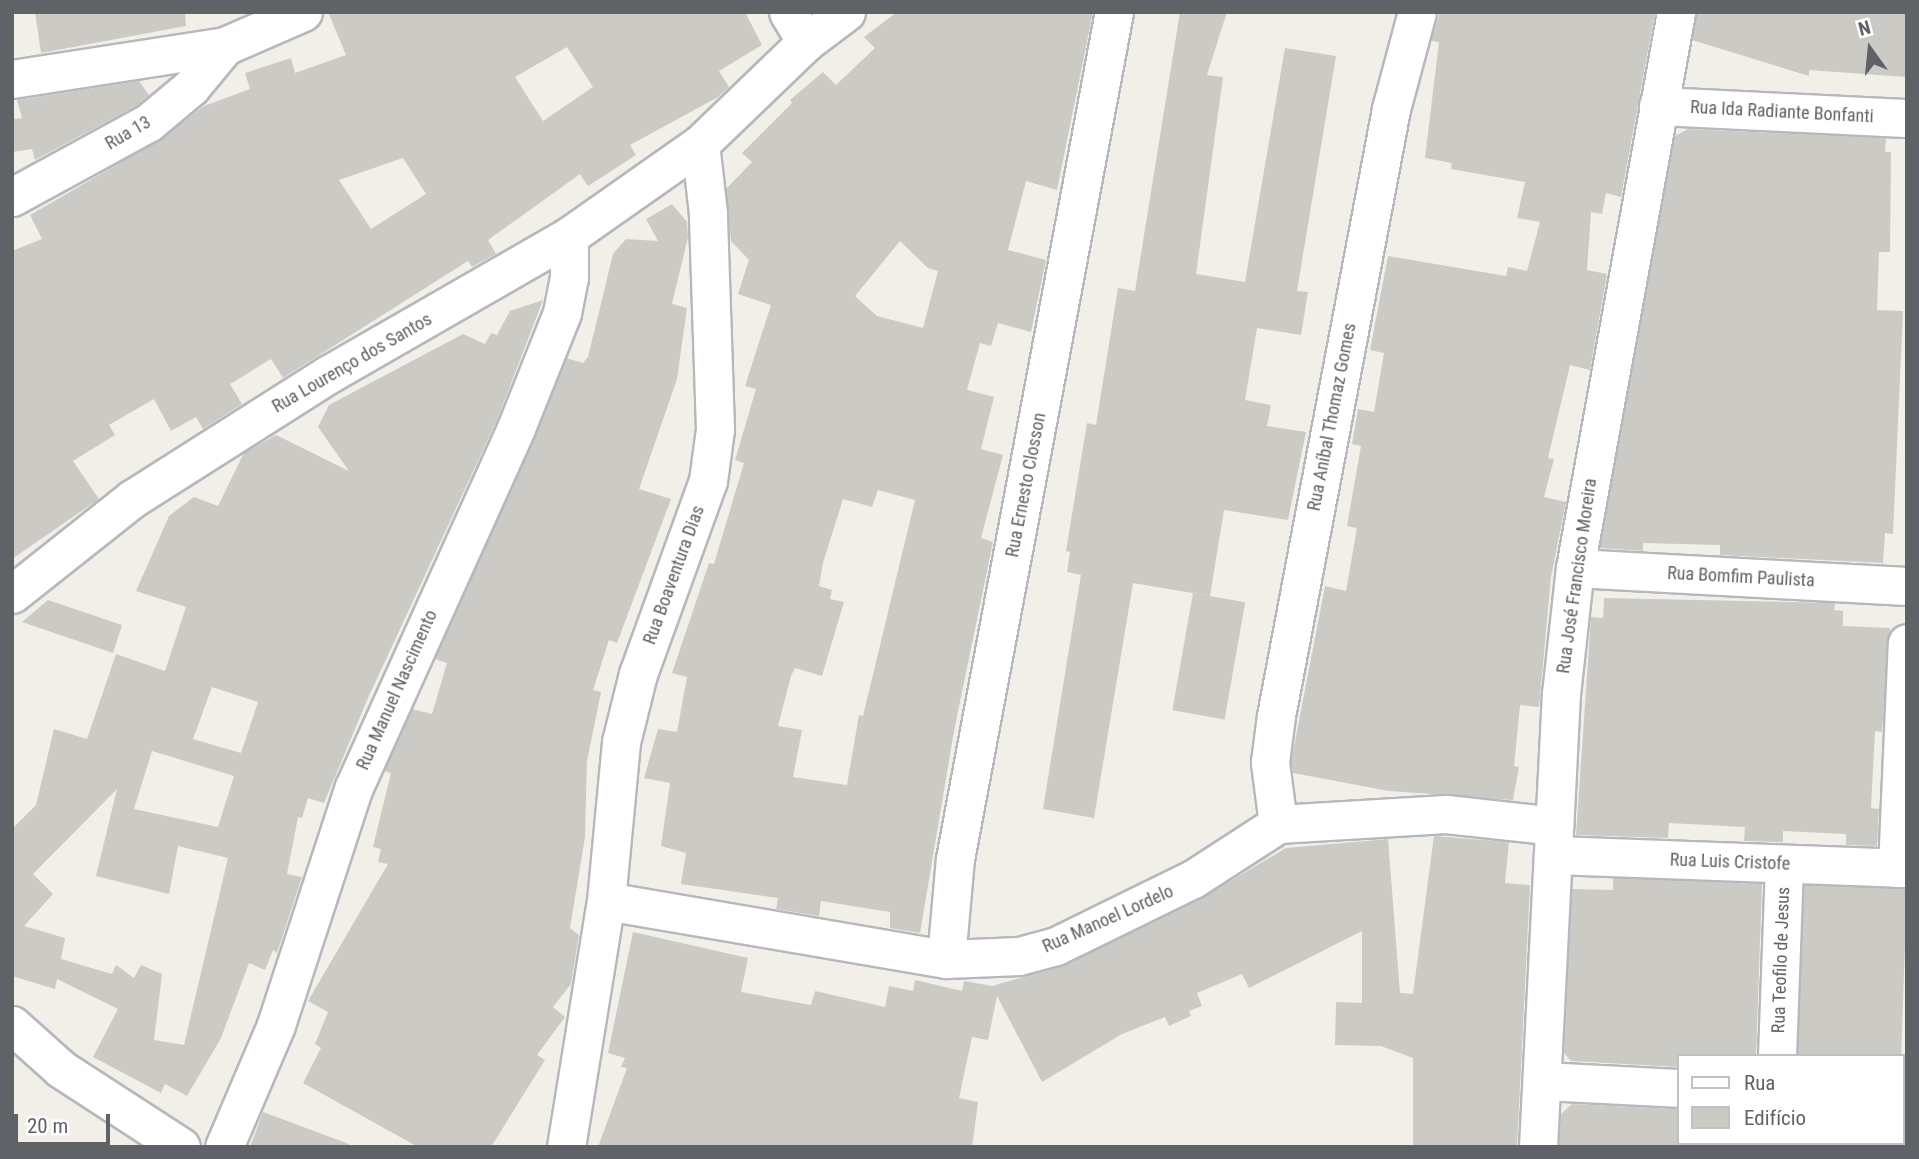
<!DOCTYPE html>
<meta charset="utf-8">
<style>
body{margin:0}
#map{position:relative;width:1919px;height:1159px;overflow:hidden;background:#f1efe8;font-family:"Roboto Condensed",sans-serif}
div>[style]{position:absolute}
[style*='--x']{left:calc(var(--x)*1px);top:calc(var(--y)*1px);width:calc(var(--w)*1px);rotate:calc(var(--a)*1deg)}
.building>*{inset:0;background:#cccac5;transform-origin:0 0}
.roads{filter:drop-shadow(2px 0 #b5b8bc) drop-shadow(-2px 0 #b5b8bc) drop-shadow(0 2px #b5b8bc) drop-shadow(0 -2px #b5b8bc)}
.street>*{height:37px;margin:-18.5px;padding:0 18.5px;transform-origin:18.5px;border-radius:18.5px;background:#fff}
span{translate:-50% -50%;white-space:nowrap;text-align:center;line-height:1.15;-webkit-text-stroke:7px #fff;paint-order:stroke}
.street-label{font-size:18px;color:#5f6368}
.frame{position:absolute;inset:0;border:14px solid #5f6368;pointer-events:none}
.legend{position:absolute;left:1677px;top:1054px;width:228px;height:91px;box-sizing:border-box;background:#fff;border:2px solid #bfc1c3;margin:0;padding:9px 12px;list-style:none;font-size:21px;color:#5f6368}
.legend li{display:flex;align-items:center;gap:14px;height:35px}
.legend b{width:35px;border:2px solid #bfc1c3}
.north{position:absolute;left:1835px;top:14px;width:70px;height:70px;-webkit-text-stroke:5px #fff;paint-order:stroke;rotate:345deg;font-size:19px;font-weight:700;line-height:28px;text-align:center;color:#5f6368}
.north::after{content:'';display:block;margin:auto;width:24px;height:32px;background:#5f6368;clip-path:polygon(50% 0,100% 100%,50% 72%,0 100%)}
.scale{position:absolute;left:14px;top:1114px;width:96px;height:32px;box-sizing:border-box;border:4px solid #5f6368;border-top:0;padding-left:9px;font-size:21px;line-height:24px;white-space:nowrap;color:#5f6368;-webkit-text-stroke:5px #fff;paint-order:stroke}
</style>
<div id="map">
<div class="building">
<div style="clip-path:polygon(35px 12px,185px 12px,186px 26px,41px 53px)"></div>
<div style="clip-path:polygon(evenodd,328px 12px,745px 12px,762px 45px,719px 71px,729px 87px,718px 97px,630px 145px,636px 155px,588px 186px,580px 174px,488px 240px,496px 254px,472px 267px,468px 261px,283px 378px,271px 359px,230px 384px,242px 404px,203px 429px,196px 417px,171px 431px,154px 399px,109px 425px,115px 435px,73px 461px,99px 499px,12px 559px,12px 251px,42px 239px,30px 215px,158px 141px,204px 106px,250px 89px,245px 73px,291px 58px,295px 73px,346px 55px,328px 12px,567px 47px,593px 87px,543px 121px,515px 77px,567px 47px,328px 12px,403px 158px,426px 194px,371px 229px,339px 180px,403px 158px)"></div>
<div style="clip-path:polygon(evenodd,897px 12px,1093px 12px,1057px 190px,1026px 181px,1008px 250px,1046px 260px,1031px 332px,998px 323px,991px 346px,980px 343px,967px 390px,994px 397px,981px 449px,1003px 455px,981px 538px,993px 542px,954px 731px,920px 933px,890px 928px,890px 912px,821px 901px,819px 916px,776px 909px,778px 898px,681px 884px,686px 853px,661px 846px,670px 783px,644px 778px,658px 729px,677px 732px,687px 677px,672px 673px,709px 563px,714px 564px,744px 463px,735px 460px,756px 389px,745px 386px,771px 305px,738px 294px,749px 260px,731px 241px,726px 189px,752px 162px,742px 153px,792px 103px,790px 100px,823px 72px,836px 85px,875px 48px,864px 37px,897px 12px,900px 241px,928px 268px,938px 271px,923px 328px,877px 316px,855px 296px,900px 241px,897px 12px,878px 490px,915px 500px,863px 716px,859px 715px,847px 785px,793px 777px,802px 730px,778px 726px,791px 676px,795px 668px,822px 676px,844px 602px,830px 599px,832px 590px,819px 586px,823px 563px,843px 499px,872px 507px,878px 490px)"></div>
<div style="clip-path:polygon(1180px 12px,1227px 12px,1207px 75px,1223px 77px,1196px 274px,1245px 282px,1285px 48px,1336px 56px,1297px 291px,1308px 292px,1301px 335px,1257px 328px,1245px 400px,1271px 405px,1267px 426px,1306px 432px,1288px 520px,1224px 510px,1210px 596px,1133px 583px,1094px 818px,1043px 809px,1081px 575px,1067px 572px,1070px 552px,1066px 551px,1087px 423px,1096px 425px,1118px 288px,1135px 291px)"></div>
<div style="clip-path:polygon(1440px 12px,1655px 12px,1621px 197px,1606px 193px,1602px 214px,1591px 212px,1587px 270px,1607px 274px,1590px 370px,1570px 365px,1548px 458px,1554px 459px,1544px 497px,1566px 502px,1551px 577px,1539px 707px,1520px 705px,1514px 766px,1519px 767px,1513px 800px,1389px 791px,1293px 773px,1291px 762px,1325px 586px,1346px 591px,1357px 528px,1347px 526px,1361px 446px,1352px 444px,1358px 409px,1374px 412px,1384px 353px,1370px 350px,1388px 256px,1506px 276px,1508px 267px,1527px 271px,1540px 222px,1517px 218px,1525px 182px,1451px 169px,1452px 163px,1425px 158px,1439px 42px,1431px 41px)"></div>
<div style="clip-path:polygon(1696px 12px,1905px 12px,1907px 77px,1809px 70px,1809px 76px,1692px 40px)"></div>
<div style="clip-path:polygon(139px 81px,149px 95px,136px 106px,35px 160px,32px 149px,12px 152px,12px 119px,22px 118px,17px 100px)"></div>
<div style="clip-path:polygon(1688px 129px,1886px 138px,1885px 152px,1891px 152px,1890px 252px,1879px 252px,1877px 310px,1903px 311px,1893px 534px,1885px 533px,1883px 563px,1720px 555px,1720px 545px,1643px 543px,1643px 551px,1600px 548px,1675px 136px)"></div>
<div style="clip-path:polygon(672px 204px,687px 222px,688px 237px,672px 304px,687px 308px,677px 379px,639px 489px,671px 499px,617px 643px,609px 640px,593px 690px,601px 692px,587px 761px,585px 837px,570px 928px,579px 935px,571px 984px,553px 1007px,565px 1017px,537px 1055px,545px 1060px,491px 1147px,418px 1147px,303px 1083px,321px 1048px,315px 1044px,328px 1012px,308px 1001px,388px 864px,378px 862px,381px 849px,373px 847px,391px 773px,384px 771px,412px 709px,432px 714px,447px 663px,435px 659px,566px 358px,583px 363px,588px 357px,613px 254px,626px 239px,658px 241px,646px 219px)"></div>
<div style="clip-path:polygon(evenodd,543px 300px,497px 420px,368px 698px,324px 803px,308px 798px,302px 818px,298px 817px,287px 874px,302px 877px,277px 953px,273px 950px,265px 970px,249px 963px,221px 1038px,187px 1096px,165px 1084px,161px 1093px,93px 1057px,118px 1009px,57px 979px,55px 989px,12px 976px,12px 829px,36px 805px,54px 729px,87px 739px,116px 654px,165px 671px,186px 607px,136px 591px,169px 516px,194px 497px,218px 506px,244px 453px,276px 435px,349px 471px,318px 427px,329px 405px,463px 334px,485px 344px,491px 333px,497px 335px,510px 311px,543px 300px,212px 687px,258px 702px,241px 753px,193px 739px,212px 687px,543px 300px,152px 751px,234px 776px,218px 827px,134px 809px,152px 751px,543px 300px,117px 789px,96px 876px,169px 894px,178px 846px,228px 858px,184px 1045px,154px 1040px,162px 974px,141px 965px,134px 978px,116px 965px,112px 974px,61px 959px,65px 938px,24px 926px,53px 894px,33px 874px,117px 789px)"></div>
<div style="left:1193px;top:593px;width:53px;height:119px;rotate:10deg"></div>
<div style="clip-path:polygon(1604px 598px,1835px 603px,1834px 610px,1843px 611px,1843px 626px,1890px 628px,1882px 732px,1875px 731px,1871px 808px,1879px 809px,1877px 846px,1846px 845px,1846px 834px,1783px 831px,1783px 842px,1744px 841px,1745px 827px,1669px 823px,1668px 838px,1576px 835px,1591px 617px,1603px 618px)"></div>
<div style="clip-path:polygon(48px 600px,122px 625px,113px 653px,22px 622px)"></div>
<div style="clip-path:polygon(1434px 836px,1509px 842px,1505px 883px,1530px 885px,1517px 1147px,1413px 1147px,1413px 1058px,1381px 1046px,1335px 1045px,1336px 1002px,1362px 1003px,1362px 931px,1249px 988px,1242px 974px,1197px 993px,1202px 1006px,1189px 1011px,1191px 1016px,1169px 1026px,1165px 1017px,1122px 1034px,1042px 1082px,997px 996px,988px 1040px,972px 1037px,959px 1098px,978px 1102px,972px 1147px,598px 1147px,627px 1068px,621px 1067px,625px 1058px,608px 1053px,633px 932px,748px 958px,741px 992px,811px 1005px,815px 991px,885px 1007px,889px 986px,913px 991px,915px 980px,962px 991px,964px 981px,992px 986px,1065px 965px,1202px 898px,1286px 848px,1388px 839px,1400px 993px,1413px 994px)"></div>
<div style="clip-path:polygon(1613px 878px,1762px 884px,1756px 1056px,1679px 1056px,1679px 1067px,1571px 1061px,1564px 1053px,1572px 889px,1613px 890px)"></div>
<div style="left:1804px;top:885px;width:103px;height:171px;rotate:2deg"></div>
<div style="clip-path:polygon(1572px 1104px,1679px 1109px,1679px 1147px,1559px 1147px,1561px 1114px)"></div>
<div style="clip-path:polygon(263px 1112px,349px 1144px,348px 1147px,250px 1147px)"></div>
</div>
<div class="roads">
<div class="street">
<div style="--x:788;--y:12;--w:35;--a:59"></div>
<div style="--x:12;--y:79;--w:216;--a:-8.8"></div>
<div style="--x:225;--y:46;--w:85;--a:-23.6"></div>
<div style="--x:1658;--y:106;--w:249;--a:2.8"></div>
<div style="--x:12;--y:197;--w:155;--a:-28.6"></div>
<div style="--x:148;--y:123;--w:56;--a:-39.9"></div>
<div style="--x:191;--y:87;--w:53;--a:-50.3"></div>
<div style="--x:1575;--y:568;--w:332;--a:3.1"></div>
<div style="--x:12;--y:594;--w:153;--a:-38.4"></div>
<div style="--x:132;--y:499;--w:233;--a:-32.4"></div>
<div style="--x:329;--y:374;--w:277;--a:-29.9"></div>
<div style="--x:569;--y:236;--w:160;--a:-35.1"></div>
<div style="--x:1278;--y:824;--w:63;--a:-97.4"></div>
<div style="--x:1270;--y:762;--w:46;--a:-82.6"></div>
<div style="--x:1276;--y:716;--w:618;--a:-79.27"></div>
<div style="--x:1391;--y:109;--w:100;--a:-75"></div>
<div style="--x:1553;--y:855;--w:354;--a:2.1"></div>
<div style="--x:1897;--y:868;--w:225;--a:-87.5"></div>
<div style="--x:606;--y:901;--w:345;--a:9.7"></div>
<div style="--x:946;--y:959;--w:73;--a:-2.4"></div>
<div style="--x:1019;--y:956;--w:38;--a:-15"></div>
<div style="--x:1056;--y:946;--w:153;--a:-26.1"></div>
<div style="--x:1193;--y:879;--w:101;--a:-32.9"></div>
<div style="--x:1278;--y:824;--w:168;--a:-3.4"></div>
<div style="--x:1446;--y:814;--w:109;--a:6.3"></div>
<div style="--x:946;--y:959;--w:100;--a:-84.9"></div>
<div style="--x:955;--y:859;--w:862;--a:-79.37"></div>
<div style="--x:12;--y:1025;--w:66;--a:41.9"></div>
<div style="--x:61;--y:1069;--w:143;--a:33"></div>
<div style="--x:1777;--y:1056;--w:192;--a:-87.9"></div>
<div style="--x:1542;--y:1081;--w:137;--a:2.9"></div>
<div style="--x:1903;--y:1100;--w:4;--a:0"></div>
<div style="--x:224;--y:1147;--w:133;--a:-66.9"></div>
<div style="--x:276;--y:1025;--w:250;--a:-71.9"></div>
<div style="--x:354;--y:787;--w:394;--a:-65.7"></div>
<div style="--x:516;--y:428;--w:124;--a:-68.2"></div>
<div style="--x:562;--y:313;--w:36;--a:-79"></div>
<div style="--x:569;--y:278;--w:42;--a:-90"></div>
<div style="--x:566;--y:1147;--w:249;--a:-80.8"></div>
<div style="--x:606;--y:901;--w:160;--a:-84.6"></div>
<div style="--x:621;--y:742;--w:70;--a:-76"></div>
<div style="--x:638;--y:674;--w:205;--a:-70.1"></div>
<div style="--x:708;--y:481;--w:52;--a:-82.3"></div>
<div style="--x:715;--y:429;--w:216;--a:-91.9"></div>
<div style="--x:708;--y:213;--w:69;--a:-96.6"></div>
<div style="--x:700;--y:144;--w:147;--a:-43.9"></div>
<div style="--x:806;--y:42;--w:50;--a:-36.9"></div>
<div style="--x:1538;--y:1147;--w:454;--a:-87.1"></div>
<div style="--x:1561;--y:694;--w:127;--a:-83.7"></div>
<div style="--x:1575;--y:568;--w:565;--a:-79.7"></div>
</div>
</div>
<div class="street-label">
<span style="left:1782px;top:112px;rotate:3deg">Rua Ida Radiante Bonfanti</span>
<span style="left:128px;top:133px;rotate:-30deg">Rua 13</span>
<span style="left:352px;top:363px;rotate:-30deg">Rua Lourenço dos Santos</span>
<span style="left:1332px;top:417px;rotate:-79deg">Rua Aníbal Thomaz Gomes</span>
<span style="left:1026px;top:485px;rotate:-79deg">Rua Ernesto Closson</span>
<span style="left:674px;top:575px;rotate:-70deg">Rua Boaventura Dias</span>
<span style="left:1577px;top:576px;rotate:-82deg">Rua José Francisco Moreira</span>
<span style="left:1741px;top:577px;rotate:3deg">Rua Bomfim Paulista</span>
<span style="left:397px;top:690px;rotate:-66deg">Rua Manuel Nascimento</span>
<span style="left:1730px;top:862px;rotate:2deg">Rua Luis Cristofe</span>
<span style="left:1108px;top:919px;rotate:-24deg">Rua Manoel Lordelo</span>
<span style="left:1781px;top:960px;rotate:-88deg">Rua Teofilo de Jesus</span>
</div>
<div class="frame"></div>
<ul class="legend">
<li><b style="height:9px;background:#fff"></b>Rua</li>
<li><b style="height:19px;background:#cccac5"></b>Edifício</li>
</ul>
<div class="north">N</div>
<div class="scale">20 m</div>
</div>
